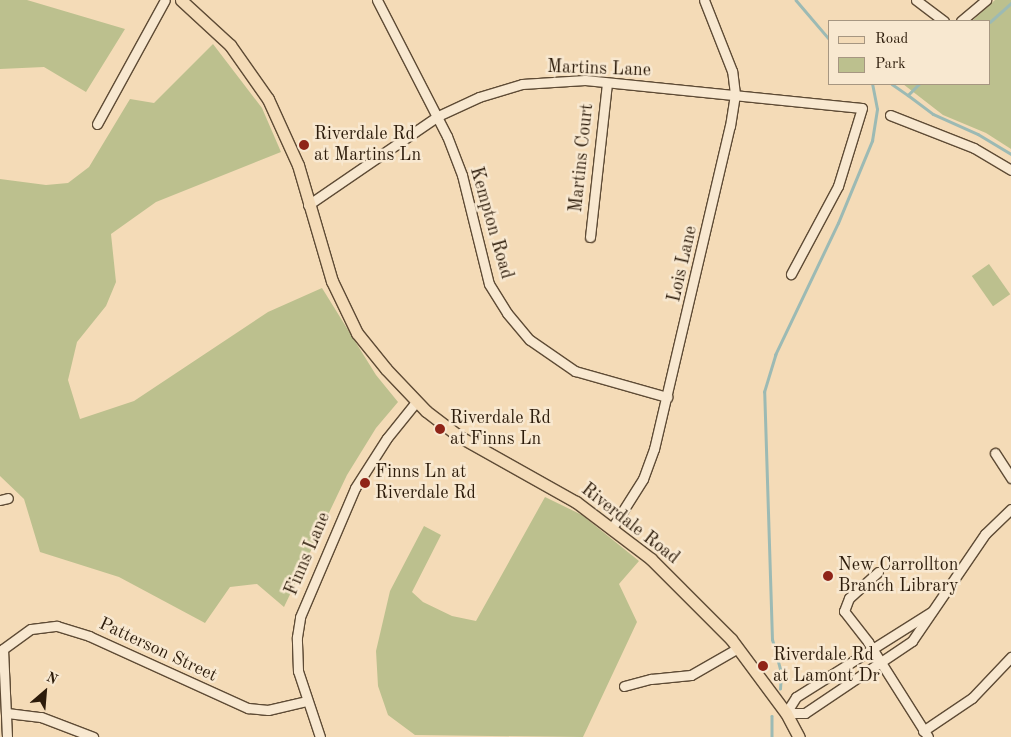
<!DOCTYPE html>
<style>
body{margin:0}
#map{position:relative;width:1011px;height:737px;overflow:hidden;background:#f4dbb7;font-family:"Old Standard TT",serif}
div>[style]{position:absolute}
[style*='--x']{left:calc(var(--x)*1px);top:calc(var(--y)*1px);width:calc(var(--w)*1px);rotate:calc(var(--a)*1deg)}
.green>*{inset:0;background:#bcc08e;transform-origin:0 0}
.stream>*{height:2.5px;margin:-1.25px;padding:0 1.25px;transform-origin:1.25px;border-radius:1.25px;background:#9cbab4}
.roads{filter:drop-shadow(1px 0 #5e4b35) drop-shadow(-1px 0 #5e4b35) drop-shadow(0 1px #5e4b35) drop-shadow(0 -1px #5e4b35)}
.minor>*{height:9px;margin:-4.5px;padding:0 4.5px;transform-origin:4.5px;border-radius:4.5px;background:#f8e8d0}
.major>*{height:11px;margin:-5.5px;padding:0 5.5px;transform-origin:5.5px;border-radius:5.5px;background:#f4dbb7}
.dots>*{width:14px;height:14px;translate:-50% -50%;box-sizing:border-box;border:2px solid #f8e8d0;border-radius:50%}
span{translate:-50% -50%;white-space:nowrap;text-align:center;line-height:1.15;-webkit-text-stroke:5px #f8e8d0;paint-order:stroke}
.street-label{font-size:18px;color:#2c1b0a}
.poi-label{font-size:18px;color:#2c1b0a}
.left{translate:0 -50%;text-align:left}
.legend{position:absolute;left:828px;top:20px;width:162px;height:65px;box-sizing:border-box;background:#f8e8d0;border:1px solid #a69681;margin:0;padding:6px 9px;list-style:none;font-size:15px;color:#2c1b0a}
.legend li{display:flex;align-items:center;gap:10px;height:25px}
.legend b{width:25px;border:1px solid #a69681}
.north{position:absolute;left:20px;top:667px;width:50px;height:50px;-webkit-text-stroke:4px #f8e8d0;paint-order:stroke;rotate:27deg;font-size:14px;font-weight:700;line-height:20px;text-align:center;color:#2c1b0a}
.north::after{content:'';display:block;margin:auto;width:18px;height:22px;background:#2c1b0a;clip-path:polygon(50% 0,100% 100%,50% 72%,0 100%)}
</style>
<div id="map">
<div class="green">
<div style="clip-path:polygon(0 0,27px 0,125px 29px,86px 92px,44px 67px,0 69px)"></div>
<div style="clip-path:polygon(995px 0,1011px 0,1011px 149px,986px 133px,943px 115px,903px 84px,990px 84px,990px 21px,972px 21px)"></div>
<div style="clip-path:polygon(213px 44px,262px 108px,281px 152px,156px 202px,111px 234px,116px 282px,106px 306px,77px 342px,68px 380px,80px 419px,134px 401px,268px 312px,322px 288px,376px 375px,398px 402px,376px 428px,347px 475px,284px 607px,257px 584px,230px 587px,205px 623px,119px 577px,40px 552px,24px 499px,0 476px,0 179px,46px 185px,68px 183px,89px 167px,130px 99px,154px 103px)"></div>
<div style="left:989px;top:264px;width:37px;height:21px;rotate:55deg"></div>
<div style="clip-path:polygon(545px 497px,582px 515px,639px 561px,619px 584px,637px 622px,583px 737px,415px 735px,388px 715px,378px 686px,376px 651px,390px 591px,424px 526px,441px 535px,412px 592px,423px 602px,452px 616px,476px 621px)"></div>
</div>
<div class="stream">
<div style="--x:796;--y:0;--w:52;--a:49.6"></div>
<div style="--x:990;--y:22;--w:28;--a:-42"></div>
<div style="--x:892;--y:84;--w:19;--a:35"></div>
<div style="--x:908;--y:95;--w:16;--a:-45"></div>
<div style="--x:908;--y:95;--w:31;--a:37"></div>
<div style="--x:933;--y:114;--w:49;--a:24"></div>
<div style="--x:978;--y:134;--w:39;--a:31"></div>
<div style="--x:780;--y:689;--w:16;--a:-86"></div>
<div style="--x:781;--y:673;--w:34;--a:-105"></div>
<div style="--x:772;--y:640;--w:248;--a:-91.8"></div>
<div style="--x:764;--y:392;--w:39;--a:-73"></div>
<div style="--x:775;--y:355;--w:146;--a:-64.5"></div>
<div style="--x:838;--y:223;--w:89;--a:-67.5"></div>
<div style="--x:872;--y:141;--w:32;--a:-81"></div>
<div style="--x:877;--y:109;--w:25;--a:-101"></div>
<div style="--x:772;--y:716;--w:21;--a:90"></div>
</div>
<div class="roads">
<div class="minor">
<div style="--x:377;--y:0;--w:153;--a:62.8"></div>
<div style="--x:447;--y:136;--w:42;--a:69"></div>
<div style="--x:462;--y:175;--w:112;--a:76.1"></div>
<div style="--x:489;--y:284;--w:34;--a:58"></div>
<div style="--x:507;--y:313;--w:35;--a:50"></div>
<div style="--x:530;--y:340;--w:55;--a:34.6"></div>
<div style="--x:575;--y:371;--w:96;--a:15.8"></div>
<div style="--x:916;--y:0;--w:35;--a:37"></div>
<div style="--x:961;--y:21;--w:33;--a:-40"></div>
<div style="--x:890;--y:115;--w:90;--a:21.4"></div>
<div style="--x:974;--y:148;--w:43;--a:30.7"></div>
<div style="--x:97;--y:124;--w:141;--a:-61.3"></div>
<div style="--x:308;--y:205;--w:158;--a:-34.4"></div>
<div style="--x:438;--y:116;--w:45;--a:-24.9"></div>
<div style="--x:479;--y:97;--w:45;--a:-16.8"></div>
<div style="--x:522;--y:84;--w:63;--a:-3.6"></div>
<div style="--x:585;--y:80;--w:278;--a:5.8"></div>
<div style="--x:862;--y:108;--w:82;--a:107.1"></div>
<div style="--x:838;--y:186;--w:100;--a:118.1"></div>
<div style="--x:590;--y:237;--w:155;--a:-83.7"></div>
<div style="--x:995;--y:453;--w:30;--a:57"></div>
<div style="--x:0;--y:500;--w:8;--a:-14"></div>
<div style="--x:612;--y:528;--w:58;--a:-57.7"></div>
<div style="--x:643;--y:479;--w:32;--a:-70"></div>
<div style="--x:654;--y:449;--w:332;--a:-76.8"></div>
<div style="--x:730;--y:126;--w:32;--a:-81"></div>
<div style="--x:735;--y:94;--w:23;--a:-97"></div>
<div style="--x:732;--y:71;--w:76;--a:-111.5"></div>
<div style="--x:878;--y:572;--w:39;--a:138"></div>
<div style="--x:849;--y:598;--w:14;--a:111"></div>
<div style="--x:844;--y:611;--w:39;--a:52"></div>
<div style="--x:868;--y:642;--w:112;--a:57.7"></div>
<div style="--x:3;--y:649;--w:34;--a:-36"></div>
<div style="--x:31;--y:629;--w:26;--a:-7"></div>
<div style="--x:57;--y:626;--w:34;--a:17"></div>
<div style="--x:89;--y:636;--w:175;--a:24.4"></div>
<div style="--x:248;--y:708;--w:20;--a:6"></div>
<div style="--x:268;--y:710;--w:39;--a:-13"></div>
<div style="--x:3;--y:649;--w:88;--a:87.4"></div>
<div style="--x:624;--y:686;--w:28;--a:-15"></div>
<div style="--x:651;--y:679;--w:40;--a:-5.7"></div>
<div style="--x:691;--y:675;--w:54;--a:-29.9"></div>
<div style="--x:7;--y:713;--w:34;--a:7"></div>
<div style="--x:41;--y:717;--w:56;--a:21"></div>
<div style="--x:786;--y:713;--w:19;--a:0"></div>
<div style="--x:805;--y:713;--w:129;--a:-33.9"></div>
<div style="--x:912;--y:641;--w:130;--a:-55.7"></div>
<div style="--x:985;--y:534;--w:36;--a:-44"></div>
<div style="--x:786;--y:713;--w:19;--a:-58"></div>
<div style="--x:796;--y:697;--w:160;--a:-32.2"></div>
<div style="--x:923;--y:731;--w:59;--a:-34"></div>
<div style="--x:972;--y:698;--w:57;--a:-46.4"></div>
<div style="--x:320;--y:737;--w:70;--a:-108.4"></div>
<div style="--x:298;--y:671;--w:34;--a:-92"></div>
<div style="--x:297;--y:637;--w:20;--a:-81"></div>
<div style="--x:300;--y:617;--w:140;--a:-66.9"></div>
<div style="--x:355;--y:488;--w:59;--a:-57.4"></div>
<div style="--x:387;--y:438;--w:46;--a:-51.1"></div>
</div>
<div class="major">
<div style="--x:181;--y:0;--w:67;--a:42.6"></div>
<div style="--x:230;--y:45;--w:66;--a:54.9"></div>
<div style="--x:268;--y:99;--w:72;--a:65.6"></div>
<div style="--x:298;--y:165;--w:121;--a:73.7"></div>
<div style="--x:332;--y:281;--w:58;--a:64.3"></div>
<div style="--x:357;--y:333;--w:46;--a:51.1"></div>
<div style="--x:386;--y:369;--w:58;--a:46.4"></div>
<div style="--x:426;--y:411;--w:43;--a:37.4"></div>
<div style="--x:460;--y:437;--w:133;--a:29.3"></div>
<div style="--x:576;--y:502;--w:94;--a:37.2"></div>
<div style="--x:651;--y:559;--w:113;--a:45"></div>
<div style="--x:731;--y:639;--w:92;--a:53.4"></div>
<div style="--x:786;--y:713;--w:27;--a:62"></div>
</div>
</div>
<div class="dots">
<div style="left:304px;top:145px;background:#8f2418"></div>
<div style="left:440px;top:429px;background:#8f2418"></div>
<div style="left:365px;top:483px;background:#8f2418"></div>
<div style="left:828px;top:576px;background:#8f2418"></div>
<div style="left:763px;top:666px;background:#8f2418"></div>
</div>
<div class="street-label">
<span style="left:599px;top:69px;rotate:2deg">Martins Lane</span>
<span style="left:582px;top:158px;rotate:-84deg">Martins Court</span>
<span style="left:491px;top:223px;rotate:74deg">Kempton Road</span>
<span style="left:683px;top:264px;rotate:-77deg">Lois Lane</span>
<span style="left:630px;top:524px;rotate:38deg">Riverdale Road</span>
<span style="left:308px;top:554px;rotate:-67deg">Finns Lane</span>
<span style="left:158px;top:650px;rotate:25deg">Patterson Street</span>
</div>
<div class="poi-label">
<span class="left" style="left:314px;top:145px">Riverdale Rd<br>at Martins Ln</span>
<span class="left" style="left:450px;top:429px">Riverdale Rd<br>at Finns Ln</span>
<span class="left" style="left:375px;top:483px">Finns Ln at<br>Riverdale Rd</span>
<span class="left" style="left:838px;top:576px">New Carrollton<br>Branch Library</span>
<span class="left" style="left:773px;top:666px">Riverdale Rd<br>at Lamont Dr</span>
</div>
<ul class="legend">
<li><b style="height:6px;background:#f4dbb7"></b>Road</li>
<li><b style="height:14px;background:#bcc08e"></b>Park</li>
</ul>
<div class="north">N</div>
</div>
